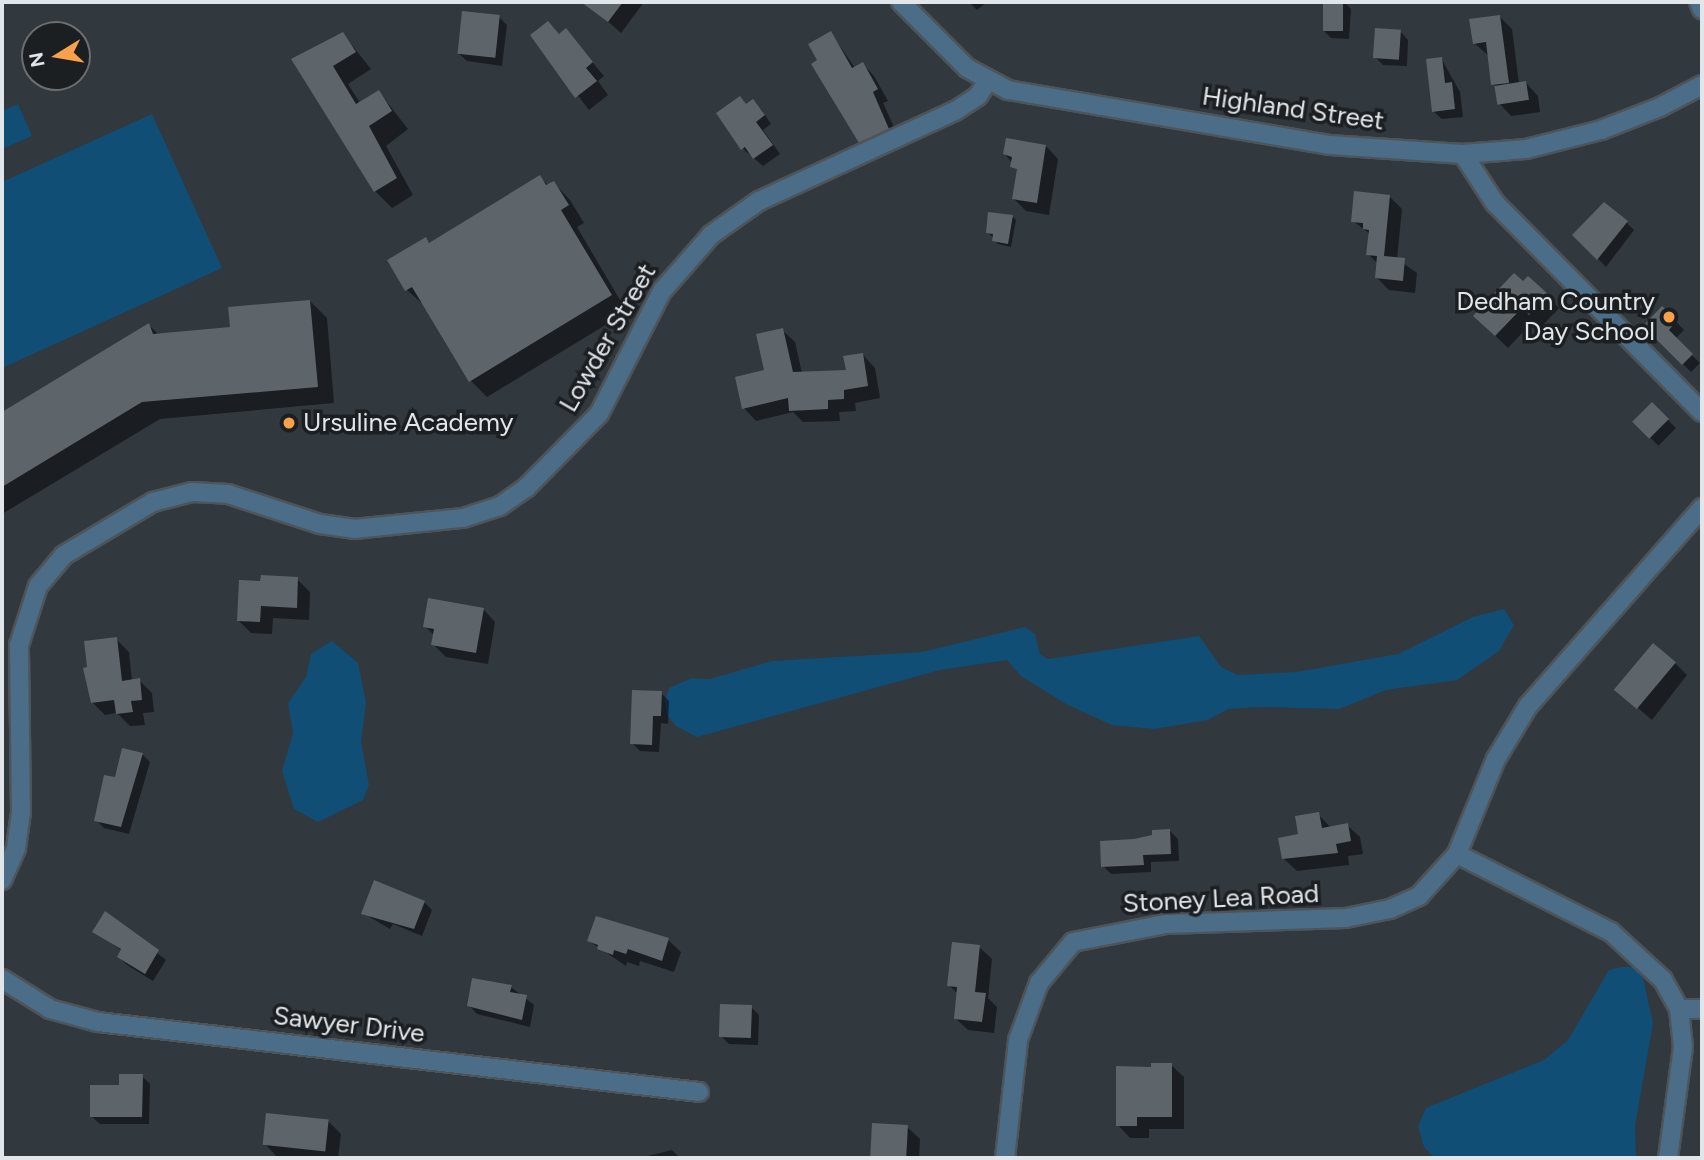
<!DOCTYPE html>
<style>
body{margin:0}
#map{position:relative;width:1704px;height:1160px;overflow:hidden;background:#31383e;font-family:Figtree,sans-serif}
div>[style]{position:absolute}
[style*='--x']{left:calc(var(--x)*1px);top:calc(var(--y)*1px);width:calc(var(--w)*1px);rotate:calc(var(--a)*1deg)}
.green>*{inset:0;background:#114e75}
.shadow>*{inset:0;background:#0007;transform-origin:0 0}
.building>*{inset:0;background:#5d656b;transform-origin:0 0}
.roads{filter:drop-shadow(2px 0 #4d545a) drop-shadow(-2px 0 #4d545a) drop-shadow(0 2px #4d545a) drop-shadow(0 -2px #4d545a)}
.street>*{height:18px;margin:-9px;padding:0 9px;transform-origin:9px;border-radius:9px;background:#4b6d88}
.dots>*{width:19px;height:19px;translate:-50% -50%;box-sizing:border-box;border:4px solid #1c1f22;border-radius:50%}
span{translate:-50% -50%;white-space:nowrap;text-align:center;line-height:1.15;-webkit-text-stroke:7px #1c1f22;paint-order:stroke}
.street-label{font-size:26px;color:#e1e6ea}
.poi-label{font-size:26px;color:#e1e6ea}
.right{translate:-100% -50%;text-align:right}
.left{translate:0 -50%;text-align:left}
.frame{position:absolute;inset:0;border:4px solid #e1e6ea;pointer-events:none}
.north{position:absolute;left:21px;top:21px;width:70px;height:70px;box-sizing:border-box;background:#1c1f22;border:2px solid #6b6f72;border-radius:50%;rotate:259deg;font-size:19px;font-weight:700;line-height:28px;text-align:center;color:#e1e6ea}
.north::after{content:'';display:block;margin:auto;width:24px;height:32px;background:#f8a14a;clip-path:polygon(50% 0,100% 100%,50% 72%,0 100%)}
</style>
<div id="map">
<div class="green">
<div style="clip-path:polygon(18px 104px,32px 136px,2px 149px,2px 111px)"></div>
<div style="clip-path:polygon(152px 114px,222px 268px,2px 368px,2px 182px)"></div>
<div style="clip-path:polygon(1504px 609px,1514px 625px,1499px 651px,1457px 680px,1386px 690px,1339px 709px,1259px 707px,1228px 709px,1208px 720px,1154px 729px,1112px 725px,1066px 704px,1021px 676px,1007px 660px,940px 670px,697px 737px,676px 726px,667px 715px,665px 701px,669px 688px,692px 678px,710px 679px,772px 661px,922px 652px,1025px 627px,1035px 634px,1040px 654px,1048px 659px,1199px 636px,1221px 667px,1237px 675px,1296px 672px,1398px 654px,1473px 617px)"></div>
<div style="clip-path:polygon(332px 641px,358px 663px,366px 702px,361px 742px,369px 785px,363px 800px,318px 822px,294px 809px,282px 771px,293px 733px,288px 703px,306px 677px,311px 654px)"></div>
<div style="clip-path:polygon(1622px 967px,1634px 967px,1643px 978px,1653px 1023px,1635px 1126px,1636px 1158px,1435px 1158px,1424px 1147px,1418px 1126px,1426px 1108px,1544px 1060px,1568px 1040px,1609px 970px)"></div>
</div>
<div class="shadow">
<div style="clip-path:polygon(603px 2px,644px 2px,621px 33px,596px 11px)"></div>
<div style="clip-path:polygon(969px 2px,987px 2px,977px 10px)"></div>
<div style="clip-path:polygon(1325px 2px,1344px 2px,1351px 9px,1349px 39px,1331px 38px,1323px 30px)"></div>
<div style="clip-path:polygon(1499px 16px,1512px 29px,1519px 84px,1526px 83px,1538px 96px,1540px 112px,1511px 116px,1499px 103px,1489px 56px,1474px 43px)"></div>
<div style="clip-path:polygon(499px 17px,507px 25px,502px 66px,467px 61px,458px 53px)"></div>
<div style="clip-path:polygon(566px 31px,604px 76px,598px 81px,608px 95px,589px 110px,532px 36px,560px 35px)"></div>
<div style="clip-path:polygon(1400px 31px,1408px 40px,1407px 66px,1383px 65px,1375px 57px)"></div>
<div style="clip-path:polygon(831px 33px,855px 68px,863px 64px,874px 76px,888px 101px,883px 103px,900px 140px,872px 153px,860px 142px)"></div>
<div style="clip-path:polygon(343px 34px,371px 69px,348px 84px,360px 103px,379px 92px,408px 129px,386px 146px,413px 195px,392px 208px,375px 191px,293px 60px)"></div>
<div style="clip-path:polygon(1441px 58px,1460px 92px,1463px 117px,1442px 119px,1433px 111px)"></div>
<div style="clip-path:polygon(747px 106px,761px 109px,771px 124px,763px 130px,780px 154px,763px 166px,742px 148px)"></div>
<div style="clip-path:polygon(1046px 146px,1058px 159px,1049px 215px,1026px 211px,1014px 199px,1019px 172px,1005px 154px)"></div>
<div style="clip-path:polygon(540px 178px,549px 186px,554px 183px,570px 200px,584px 223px,577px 227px,627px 312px,487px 397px,470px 380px,425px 306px,407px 290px,389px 261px,425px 239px,430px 244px)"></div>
<div style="clip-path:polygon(1390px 197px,1402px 209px,1397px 259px,1417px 273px,1415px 293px,1389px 290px,1377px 278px,1378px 264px,1368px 254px,1370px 234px,1353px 221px)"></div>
<div style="clip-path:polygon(1013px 217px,1016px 220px,1011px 247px,998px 244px,988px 232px)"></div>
<div style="clip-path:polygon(1626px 222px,1634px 230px,1606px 267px,1575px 235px)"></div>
<div style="clip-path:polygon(1528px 278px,1559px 308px,1542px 326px,1535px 319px,1508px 348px,1475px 316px)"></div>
<div style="clip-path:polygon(310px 301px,327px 318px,334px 403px,160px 419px,2px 514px,2px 414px,149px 325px,159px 335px,232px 328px)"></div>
<div style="clip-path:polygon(1663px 308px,1684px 330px,1675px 339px,1700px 363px,1691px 372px,1645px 326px)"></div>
<div style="clip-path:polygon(782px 330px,795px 342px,802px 373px,848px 372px,863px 355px,875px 368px,880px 398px,855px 403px,856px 411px,839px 412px,840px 421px,803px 422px,793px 412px,756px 421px,744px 408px,766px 372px)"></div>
<div style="left:1652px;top:404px;width:34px;height:25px;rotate:45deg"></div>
<div style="clip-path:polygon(297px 579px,310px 592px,309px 620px,273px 618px,272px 634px,251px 633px,238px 620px,262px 583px)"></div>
<div style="clip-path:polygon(483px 609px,495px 622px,488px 664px,446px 657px,433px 644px,435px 636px,425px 626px)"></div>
<div style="clip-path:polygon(116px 639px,129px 652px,132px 681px,139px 680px,152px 693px,154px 712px,143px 713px,145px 725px,130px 726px,117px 713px,105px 715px,92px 702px)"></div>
<div style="clip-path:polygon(1675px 663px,1687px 675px,1652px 720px,1618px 691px)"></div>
<div style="clip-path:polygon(661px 693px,669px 701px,668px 724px,661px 723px,659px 752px,640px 751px,632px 743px)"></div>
<div style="clip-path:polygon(142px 754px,150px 762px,129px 834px,104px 828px,96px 820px,116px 780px)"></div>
<div style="clip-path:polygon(1318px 814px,1331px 828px,1347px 825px,1360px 837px,1363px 854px,1348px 856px,1349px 865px,1297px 871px,1284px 859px)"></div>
<div style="clip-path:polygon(1170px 831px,1178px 839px,1179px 861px,1151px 862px,1151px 872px,1111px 874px,1103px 866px,1134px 841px)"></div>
<div style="clip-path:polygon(424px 902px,432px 910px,422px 936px,393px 924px,390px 929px,363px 913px)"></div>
<div style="clip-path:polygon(106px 913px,166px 960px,153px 981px,127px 965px,119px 957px,122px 951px,95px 931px)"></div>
<div style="clip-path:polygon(668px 940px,681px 952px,674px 972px,640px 961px,639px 966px,627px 962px,626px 966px,589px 941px)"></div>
<div style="clip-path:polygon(979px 947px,992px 959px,988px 998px,997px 1007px,994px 1033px,968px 1030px,955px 1018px,958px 994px,949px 985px)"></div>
<div style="clip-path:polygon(511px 987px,534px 1005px,530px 1027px,477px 1014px,469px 1005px)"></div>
<div style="clip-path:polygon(751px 1007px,759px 1015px,758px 1045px,729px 1044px,721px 1036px)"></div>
<div style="clip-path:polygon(1171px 1065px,1184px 1077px,1184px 1129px,1149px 1129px,1149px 1138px,1130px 1138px,1118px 1125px,1152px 1068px)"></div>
<div style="clip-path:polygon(142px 1076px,150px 1084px,149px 1124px,100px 1124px,91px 1116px,121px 1087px)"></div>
<div style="clip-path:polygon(328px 1121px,341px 1134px,338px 1158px,277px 1157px,265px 1144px)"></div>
<div style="clip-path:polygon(874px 1125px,907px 1127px,920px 1139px,919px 1158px,872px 1158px)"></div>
<div style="clip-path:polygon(672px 1150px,680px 1158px,640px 1158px)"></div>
</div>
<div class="building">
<div style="clip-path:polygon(581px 2px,623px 2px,608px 22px)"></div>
<div style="left:1323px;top:2px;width:20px;height:29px"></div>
<div style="left:462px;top:11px;width:38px;height:43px;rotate:6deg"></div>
<div style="clip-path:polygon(1500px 15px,1509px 83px,1491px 85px,1486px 42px,1473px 44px,1469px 19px)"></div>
<div style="clip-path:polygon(548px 21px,559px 34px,566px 28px,593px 62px,586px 68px,597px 81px,575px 98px,530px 35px)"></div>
<div style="left:1375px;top:28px;width:26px;height:30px;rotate:4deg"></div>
<div style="clip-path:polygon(831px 31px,852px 68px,863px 62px,878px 89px,873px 92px,889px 129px,859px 143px,811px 64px,817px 60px,808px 44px)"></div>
<div style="clip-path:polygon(343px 32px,356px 52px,333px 66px,356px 104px,379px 90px,392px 111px,369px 126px,397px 178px,374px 192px,291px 59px)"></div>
<div style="clip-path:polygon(1442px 57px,1445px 83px,1452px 82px,1455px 109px,1432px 112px,1426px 59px)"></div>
<div style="left:1526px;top:81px;width:19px;height:32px;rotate:81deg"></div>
<div style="clip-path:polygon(740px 96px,746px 104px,753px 99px,765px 115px,756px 122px,773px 145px,753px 159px,745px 147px,741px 150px,716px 113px)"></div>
<div style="clip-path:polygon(1006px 138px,1046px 145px,1037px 203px,1012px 199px,1017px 169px,1010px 167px,1012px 157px,1003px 154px)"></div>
<div style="clip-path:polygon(540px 175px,546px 185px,554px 181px,569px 205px,561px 210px,612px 295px,469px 382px,412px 287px,405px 291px,387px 260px,426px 237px,429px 243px)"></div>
<div style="clip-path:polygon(1354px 191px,1390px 195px,1384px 256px,1405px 258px,1403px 281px,1375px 278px,1377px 256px,1366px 255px,1369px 230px,1363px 229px,1363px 223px,1351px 222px)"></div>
<div style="clip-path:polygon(1604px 202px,1628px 221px,1597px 260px,1572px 235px)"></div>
<div style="clip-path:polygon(988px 212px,1013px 215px,1008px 244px,992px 241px,993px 234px,986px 233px)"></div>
<div style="clip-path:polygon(1514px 273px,1523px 281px,1528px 276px,1548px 294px,1529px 315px,1522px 308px,1495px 336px,1473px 316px)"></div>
<div style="clip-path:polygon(310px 300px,318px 387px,142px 402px,2px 487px,2px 412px,149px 323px,153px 334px,230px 327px,228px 307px)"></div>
<div style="clip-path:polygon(1662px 306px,1677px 320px,1669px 330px,1693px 354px,1682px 365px,1643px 326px)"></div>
<div style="clip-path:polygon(783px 328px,793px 372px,846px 370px,843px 356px,863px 353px,868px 386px,844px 390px,844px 399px,828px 400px,828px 409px,789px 411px,788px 398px,742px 409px,735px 377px,764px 370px,756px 334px)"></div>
<div style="left:1652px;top:402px;width:24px;height:28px;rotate:45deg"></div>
<div style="clip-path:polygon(261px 575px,298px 577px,297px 608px,261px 606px,260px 622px,237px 621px,239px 580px,260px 581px)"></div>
<div style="clip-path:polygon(428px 598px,484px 608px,476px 653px,431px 645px,434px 629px,423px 627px)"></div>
<div style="clip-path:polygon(117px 637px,122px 681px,140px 678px,142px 700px,131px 701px,133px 712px,116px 714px,114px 700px,91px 703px,83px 668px,87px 667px,84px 641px)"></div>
<div style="left:1653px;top:643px;width:30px;height:61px;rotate:40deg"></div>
<div style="clip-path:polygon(632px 690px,662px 691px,661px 716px,653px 716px,652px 745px,630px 744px)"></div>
<div style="clip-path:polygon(122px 748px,143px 753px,121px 827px,94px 821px,104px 775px,115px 777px)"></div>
<div style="clip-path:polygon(1319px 812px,1322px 828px,1348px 823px,1351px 841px,1336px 844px,1338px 853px,1282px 859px,1278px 838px,1298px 834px,1295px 816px)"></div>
<div style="clip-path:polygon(1170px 829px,1171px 854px,1143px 855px,1144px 865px,1101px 867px,1100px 841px,1134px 839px,1152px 835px,1152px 830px)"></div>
<div style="clip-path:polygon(374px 880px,425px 901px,414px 929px,361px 914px)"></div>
<div style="clip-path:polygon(105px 911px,159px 950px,145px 974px,117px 957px,121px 949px,92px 932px)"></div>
<div style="clip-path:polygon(596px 916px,669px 938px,662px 961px,628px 949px,626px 954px,614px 950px,613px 955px,597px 949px,598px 945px,587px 941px)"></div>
<div style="clip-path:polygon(952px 942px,980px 945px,975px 992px,986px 993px,982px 1022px,954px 1019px,957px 987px,947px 986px)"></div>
<div style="clip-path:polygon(472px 978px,512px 985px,510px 992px,527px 995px,522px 1020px,467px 1006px)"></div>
<div style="left:720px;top:1004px;width:32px;height:33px;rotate:2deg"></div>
<div style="clip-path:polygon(1151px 1063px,1172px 1063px,1172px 1117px,1137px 1117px,1137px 1126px,1116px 1126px,1116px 1066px,1151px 1067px)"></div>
<div style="clip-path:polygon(119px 1074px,143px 1074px,142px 1117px,90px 1117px,90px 1085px,119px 1085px)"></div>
<div style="left:266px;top:1113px;width:63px;height:32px;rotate:6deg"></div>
<div style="left:872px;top:1123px;width:36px;height:35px;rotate:3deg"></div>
</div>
<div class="roads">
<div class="street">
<div style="--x:901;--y:2;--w:93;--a:45"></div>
<div style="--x:967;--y:68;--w:47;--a:28.2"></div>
<div style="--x:1008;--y:90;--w:327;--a:9.7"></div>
<div style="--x:1330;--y:145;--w:133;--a:3.9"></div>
<div style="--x:1463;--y:154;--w:63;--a:-4.5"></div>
<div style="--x:1526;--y:149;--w:77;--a:-14.2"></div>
<div style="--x:1601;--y:130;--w:63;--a:-21.3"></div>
<div style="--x:1660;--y:107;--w:47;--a:-27.6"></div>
<div style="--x:1699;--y:2;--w:8;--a:67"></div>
<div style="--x:1463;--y:154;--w:59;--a:56.9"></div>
<div style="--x:1495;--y:203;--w:294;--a:45.3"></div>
<div style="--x:1457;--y:854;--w:173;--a:26.9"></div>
<div style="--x:1611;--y:932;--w:71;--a:42.7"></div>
<div style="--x:1663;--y:980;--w:33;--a:61"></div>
<div style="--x:1679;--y:1009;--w:38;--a:84"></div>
<div style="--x:1683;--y:1047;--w:112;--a:97.7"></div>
<div style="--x:2;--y:880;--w:35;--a:-66"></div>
<div style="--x:16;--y:848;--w:35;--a:-82"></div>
<div style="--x:21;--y:813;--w:168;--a:-90.7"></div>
<div style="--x:19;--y:645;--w:62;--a:-72.1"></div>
<div style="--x:38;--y:586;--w:40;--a:-50"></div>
<div style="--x:64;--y:555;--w:104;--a:-30.8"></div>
<div style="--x:153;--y:502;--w:40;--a:-14.4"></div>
<div style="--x:192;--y:492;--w:36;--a:3"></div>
<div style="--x:228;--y:494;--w:97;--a:18.1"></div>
<div style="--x:320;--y:524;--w:34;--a:8"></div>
<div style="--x:354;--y:529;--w:110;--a:-5.8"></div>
<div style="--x:463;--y:518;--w:39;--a:-18"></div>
<div style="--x:500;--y:506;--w:32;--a:-35"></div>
<div style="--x:526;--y:488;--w:104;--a:-45.4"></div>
<div style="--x:599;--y:414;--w:138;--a:-62.9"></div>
<div style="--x:662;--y:291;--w:74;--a:-48.8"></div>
<div style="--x:711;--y:235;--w:59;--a:-35.3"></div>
<div style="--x:759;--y:201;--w:216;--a:-24.7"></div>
<div style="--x:955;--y:111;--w:27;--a:-33"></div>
<div style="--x:978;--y:96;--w:17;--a:-57"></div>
<div style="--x:2;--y:979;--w:57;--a:32"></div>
<div style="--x:50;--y:1009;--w:50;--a:15.2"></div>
<div style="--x:98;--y:1022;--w:605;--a:6.64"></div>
<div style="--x:1679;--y:1009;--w:23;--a:0"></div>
<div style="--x:1005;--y:1158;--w:119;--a:-83.7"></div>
<div style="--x:1018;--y:1040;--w:61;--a:-69.8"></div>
<div style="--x:1039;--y:983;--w:53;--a:-50.3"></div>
<div style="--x:1073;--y:942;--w:95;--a:-11"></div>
<div style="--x:1166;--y:924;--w:180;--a:-1.9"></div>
<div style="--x:1346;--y:918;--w:45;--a:-11.6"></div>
<div style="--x:1390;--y:909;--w:32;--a:-24"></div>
<div style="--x:1419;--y:896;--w:57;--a:-47.9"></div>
<div style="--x:1457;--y:854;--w:103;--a:-67.7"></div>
<div style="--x:1496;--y:759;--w:62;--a:-58.9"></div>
<div style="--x:1528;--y:706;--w:264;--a:-48.7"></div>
</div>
</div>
<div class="dots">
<div style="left:1669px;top:317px;background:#f8a14a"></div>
<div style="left:289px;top:423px;background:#f8a14a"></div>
</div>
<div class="street-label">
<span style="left:1293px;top:109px;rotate:8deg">Highland Street</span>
<span style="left:608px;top:338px;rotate:-60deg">Lowder Street</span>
<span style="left:1221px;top:899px;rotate:-3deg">Stoney Lea Road</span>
<span style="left:349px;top:1025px;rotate:7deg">Sawyer Drive</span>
</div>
<div class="poi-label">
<span class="right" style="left:1655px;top:317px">Dedham Country<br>Day School</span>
<span class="left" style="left:303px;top:423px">Ursuline Academy</span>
</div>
<div class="frame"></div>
<div class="north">N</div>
</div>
